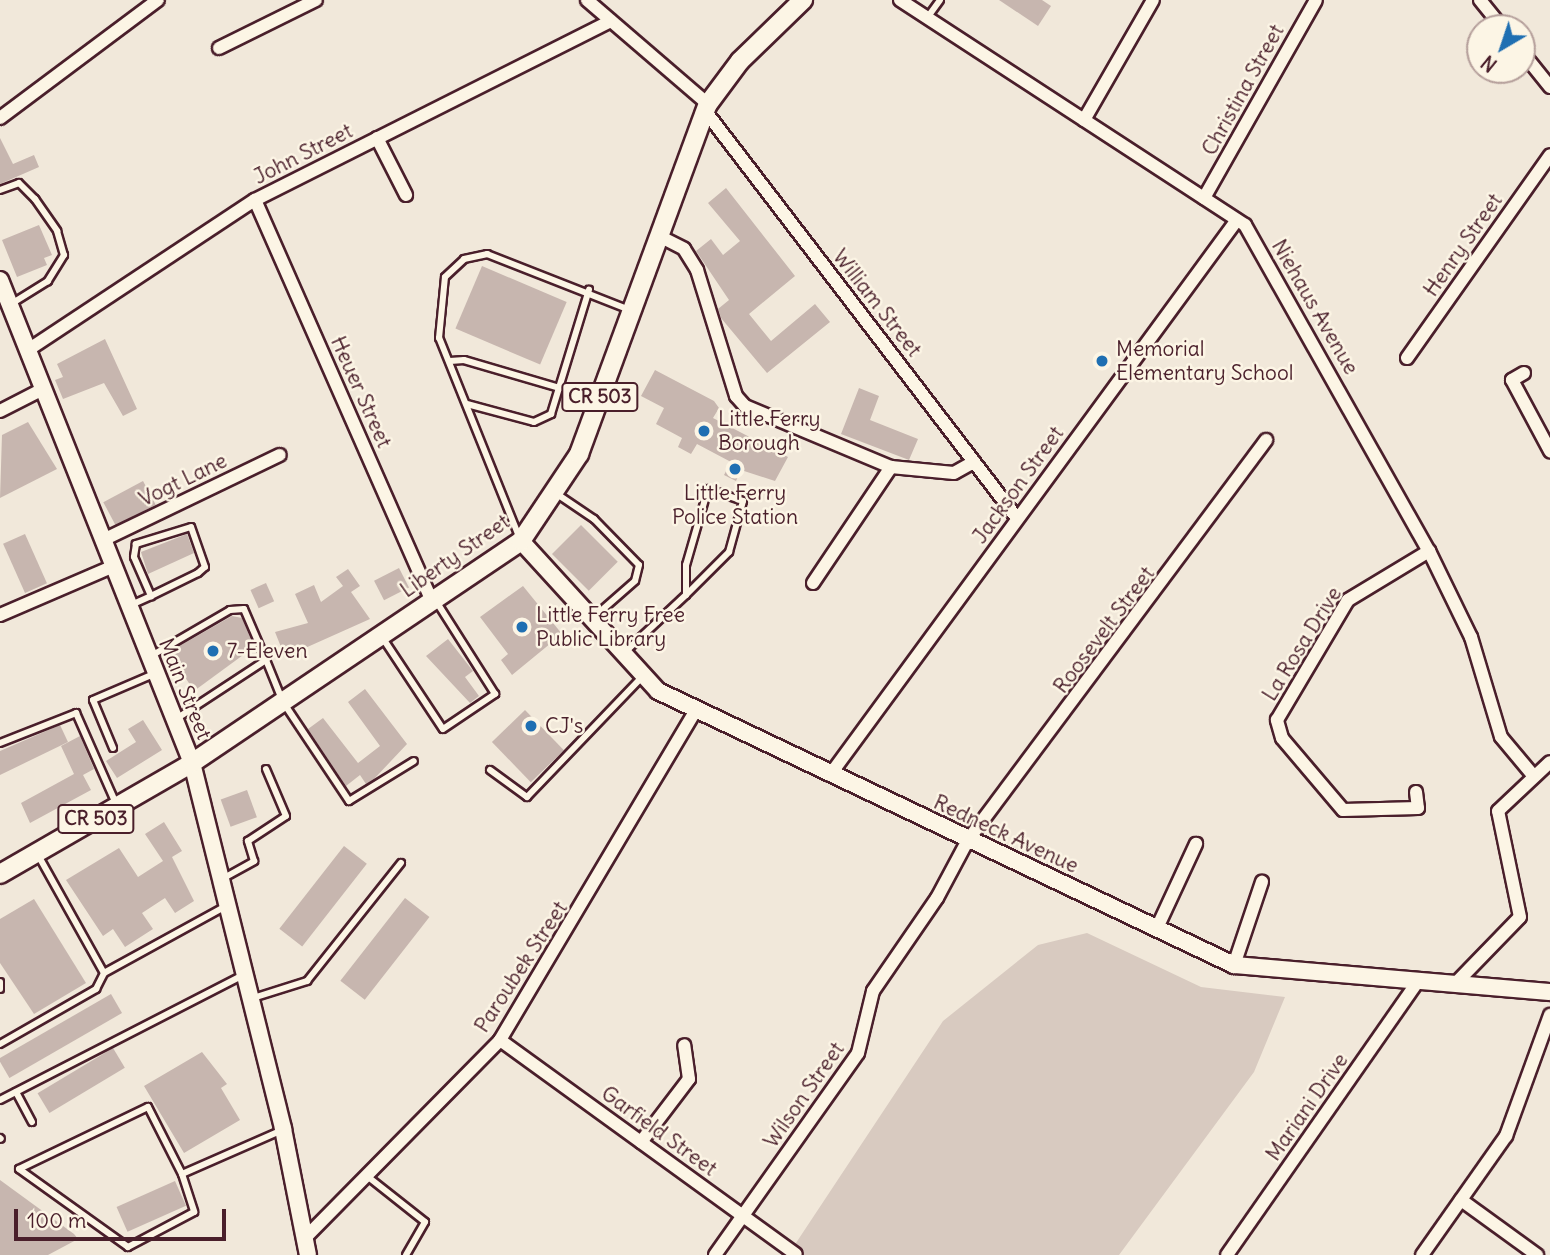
<!DOCTYPE html>
<style>
body{margin:0}
#map{position:relative;width:1550px;height:1255px;overflow:hidden;background:#f1e8da;font-family:Delius,sans-serif}
div>[style]{position:absolute}
[style*='--x']{left:calc(var(--x)*1px);top:calc(var(--y)*1px);width:calc(var(--w)*1px);rotate:calc(var(--a)*1deg)}
.green>*{inset:0;background:#d8cac0}
.building>*{inset:0;background:#c7b6af;transform-origin:0 0}
.roads{filter:drop-shadow(2px 0 #4a1f2b) drop-shadow(-2px 0 #4a1f2b) drop-shadow(0 2px #4a1f2b) drop-shadow(0 -2px #4a1f2b)}
.lane>*{height:6px;margin:-3px;padding:0 3px;transform-origin:3px;border-radius:3px;background:#fcf5e5}
.street>*{height:12px;margin:-6px;padding:0 6px;transform-origin:6px;border-radius:6px;background:#fcf5e5}
.secondary>*{height:16px;margin:-8px;padding:0 8px;transform-origin:8px;border-radius:8px;background:#fcf5e5}
.primary>*{height:18px;margin:-9px;padding:0 9px;transform-origin:9px;border-radius:9px;background:#fcf5e5}
.dots>*{width:19px;height:19px;translate:-50% -50%;box-sizing:border-box;border:4px solid #fcf5e5;border-radius:50%}
span{translate:-50% -50%;white-space:nowrap;text-align:center;line-height:1.15;-webkit-text-stroke:5px #fcf5e5;paint-order:stroke}
.shield-label span{padding:2px 5px;background:#fcf5e5;border:2px solid;border-radius:5px;-webkit-text-stroke-width:0}
.shield-label{font-size:19px;color:#4a1f2b;font-weight:700}
.street-label{font-size:21px;color:#4a1f2b}
.poi-label{font-size:21px;color:#4a1f2b}
.left{translate:0 -50%;text-align:left}
.north{position:absolute;left:1466px;top:14px;width:70px;height:70px;box-sizing:border-box;background:#fcf5e5;border:2px solid #b59f9b;border-radius:50%;rotate:219deg;font-size:19px;font-weight:700;line-height:28px;text-align:center;color:#4a1f2b}
.north::after{content:'';display:block;margin:auto;width:24px;height:32px;background:#1f6fb2;clip-path:polygon(50% 0,100% 100%,50% 72%,0 100%)}
.scale{position:absolute;left:14px;top:1209px;width:212px;height:32px;box-sizing:border-box;border:4px solid #4a1f2b;border-top:0;padding-left:9px;font-size:21px;line-height:24px;white-space:nowrap;color:#4a1f2b;-webkit-text-stroke:5px #fcf5e5;paint-order:stroke}
</style>
<div id="map">
<div class="green">
<div style="clip-path:polygon(1087px 933px,1201px 987px,1285px 997px,1254px 1072px,1119px 1255px,788px 1255px,943px 1021px,1038px 945px)"></div>
</div>
<div class="building">
<div style="clip-path:polygon(999px 0,1042px 0,1051px 6px,1038px 26px)"></div>
<div style="clip-path:polygon(0 138px,13px 164px,34px 155px,39px 167px,0 184px)"></div>
<div style="clip-path:polygon(726px 188px,795px 276px,749px 314px,771px 341px,815px 304px,830px 322px,767px 373px,721px 318px,718px 309px,729px 300px,696px 251px,711px 239px,723px 255px,740px 241px,708px 203px)"></div>
<div style="clip-path:polygon(39px 225px,52px 255px,44px 258px,47px 265px,17px 277px,2px 240px)"></div>
<div style="left:482px;top:266px;width:92px;height:68px;rotate:23deg"></div>
<div style="clip-path:polygon(105px 339px,137px 409px,123px 416px,104px 383px,63px 399px,55px 380px,63px 377px,57px 364px)"></div>
<div style="clip-path:polygon(655px 370px,714px 401px,719px 408px,713px 418px,788px 457px,775px 481px,741px 470px,736px 481px,724px 475px,731px 462px,697px 444px,691px 454px,678px 447px,682px 438px,656px 424px,664px 408px,641px 396px)"></div>
<div style="clip-path:polygon(859px 388px,879px 396px,870px 420px,918px 439px,909px 460px,841px 434px)"></div>
<div style="clip-path:polygon(28px 422px,57px 469px,0 498px,2px 435px)"></div>
<div style="left:143px;top:481px;width:27px;height:45px;rotate:62deg"></div>
<div style="left:581px;top:525px;width:52px;height:41px;rotate:45deg"></div>
<div style="left:25px;top:534px;width:54px;height:24px;rotate:66deg"></div>
<div style="clip-path:polygon(187px 534px,194px 553px,148px 574px,141px 552px)"></div>
<div style="left:399px;top:568px;width:22px;height:28px;rotate:63deg"></div>
<div style="clip-path:polygon(348px 569px,360px 586px,351px 592px,370px 619px,285px 657px,275px 632px,308px 623px,295px 594px,314px 585px,321px 602px,343px 586px,336px 577px)"></div>
<div style="left:266px;top:583px;width:20px;height:17px;rotate:66deg"></div>
<div style="clip-path:polygon(523px 586px,562px 634px,512px 675px,501px 660px,508px 654px,480px 617px)"></div>
<div style="clip-path:polygon(232px 616px,242px 618px,254px 647px,194px 691px,169px 652px)"></div>
<div style="clip-path:polygon(448px 639px,473px 671px,465px 677px,479px 696px,470px 703px,426px 656px)"></div>
<div style="clip-path:polygon(365px 689px,407px 744px,374px 779px,366px 784px,360px 775px,346px 786px,308px 729px,323px 718px,358px 763px,380px 746px,348px 702px)"></div>
<div style="left:525px;top:710px;width:56px;height:46px;rotate:46deg"></div>
<div style="clip-path:polygon(143px 720px,162px 750px,117px 778px,106px 761px,136px 742px,128px 729px)"></div>
<div style="clip-path:polygon(60px 725px,68px 742px,0 775px,0 751px)"></div>
<div style="clip-path:polygon(80px 736px,94px 769px,83px 775px,91px 790px,30px 823px,21px 803px,74px 774px,61px 746px)"></div>
<div style="left:247px;top:790px;width:29px;height:28px;rotate:70deg"></div>
<div style="clip-path:polygon(164px 822px,182px 851px,172px 857px,194px 901px,175px 913px,165px 898px,142px 913px,153px 929px,125px 947px,113px 929px,103px 936px,66px 880px,119px 848px,138px 877px,163px 861px,145px 834px)"></div>
<div style="left:344px;top:846px;width:29px;height:105px;rotate:38deg"></div>
<div style="left:405px;top:898px;width:31px;height:105px;rotate:38deg"></div>
<div style="clip-path:polygon(34px 899px,86px 983px,34px 1014px,0 963px,0 919px)"></div>
<div style="left:111px;top:994px;width:22px;height:130px;rotate:60deg"></div>
<div style="left:113px;top:1048px;width:23px;height:88px;rotate:59deg"></div>
<div style="clip-path:polygon(202px 1052px,227px 1084px,221px 1088px,240px 1120px,184px 1153px,144px 1086px)"></div>
<div style="clip-path:polygon(0 1180px,74px 1234px,78px 1239px,48px 1255px,0 1255px)"></div>
<div style="left:175px;top:1181px;width:27px;height:64px;rotate:66deg"></div>
</div>
<div class="roads">
<div class="lane">
<div style="--x:927;--y:18;--w:22;--a:-54"></div>
<div style="--x:0;--y:190;--w:20;--a:-20"></div>
<div style="--x:19;--y:183;--w:23;--a:45"></div>
<div style="--x:35;--y:199;--w:39;--a:55"></div>
<div style="--x:57;--y:231;--w:25;--a:74"></div>
<div style="--x:64;--y:255;--w:31;--a:122"></div>
<div style="--x:48;--y:281;--w:44;--a:148.1"></div>
<div style="--x:450;--y:361;--w:14;--a:-4"></div>
<div style="--x:464;--y:360;--w:100;--a:16.3"></div>
<div style="--x:467;--y:404;--w:69;--a:15"></div>
<div style="--x:534;--y:422;--w:19;--a:-25"></div>
<div style="--x:551;--y:414;--w:130;--a:-73"></div>
<div style="--x:557;--y:494;--w:45;--a:34"></div>
<div style="--x:594;--y:519;--w:64;--a:45.6"></div>
<div style="--x:639;--y:565;--w:16;--a:104"></div>
<div style="--x:635;--y:581;--w:55;--a:138.7"></div>
<div style="--x:520;--y:539;--w:217;--a:-111.9"></div>
<div style="--x:439;--y:338;--w:61;--a:-84.4"></div>
<div style="--x:445;--y:277;--w:26;--a:-43"></div>
<div style="--x:464;--y:259;--w:24;--a:-12"></div>
<div style="--x:487;--y:254;--w:154;--a:21.4"></div>
<div style="--x:131;--y:605;--w:22;--a:-24"></div>
<div style="--x:151;--y:596;--w:52;--a:-26.1"></div>
<div style="--x:198;--y:573;--w:9;--a:-41"></div>
<div style="--x:205;--y:567;--w:42;--a:-109.3"></div>
<div style="--x:191;--y:527;--w:58;--a:162.8"></div>
<div style="--x:136;--y:544;--w:13;--a:99"></div>
<div style="--x:134;--y:557;--w:43;--a:66.4"></div>
<div style="--x:382;--y:637;--w:110;--a:56.5"></div>
<div style="--x:443;--y:729;--w:63;--a:-33.9"></div>
<div style="--x:495;--y:694;--w:110;--a:-122.4"></div>
<div style="--x:625;--y:652;--w:83;--a:-43.1"></div>
<div style="--x:686;--y:595;--w:61;--a:-45"></div>
<div style="--x:729;--y:552;--w:53;--a:-74.6"></div>
<div style="--x:743;--y:501;--w:37;--a:-161"></div>
<div style="--x:708;--y:489;--w:79;--a:106.1"></div>
<div style="--x:686;--y:565;--w:30;--a:90"></div>
<div style="--x:151;--y:656;--w:91;--a:-30.2"></div>
<div style="--x:230;--y:610;--w:14;--a:-4"></div>
<div style="--x:244;--y:609;--w:56;--a:66.7"></div>
<div style="--x:176;--y:719;--w:108;--a:-33.2"></div>
<div style="--x:266;--y:660;--w:45;--a:68"></div>
<div style="--x:283;--y:702;--w:119;--a:56.3"></div>
<div style="--x:349;--y:801;--w:76;--a:-31.6"></div>
<div style="--x:0;--y:743;--w:82;--a:-21.5"></div>
<div style="--x:76;--y:713;--w:102;--a:66.2"></div>
<div style="--x:113;--y:748;--w:52;--a:-112.6"></div>
<div style="--x:93;--y:700;--w:66;--a:-23.1"></div>
<div style="--x:490;--y:770;--w:46;--a:36.1"></div>
<div style="--x:527;--y:797;--w:166;--a:-46.2"></div>
<div style="--x:38;--y:855;--w:135;--a:60.8"></div>
<div style="--x:222;--y:879;--w:37;--a:-29"></div>
<div style="--x:254;--y:861;--w:21;--a:-107"></div>
<div style="--x:248;--y:841;--w:45;--a:-33.3"></div>
<div style="--x:286;--y:816;--w:51;--a:-113.1"></div>
<div style="--x:0;--y:982;--w:7;--a:90"></div>
<div style="--x:253;--y:998;--w:57;--a:-17.5"></div>
<div style="--x:307;--y:981;--w:151;--a:-51.5"></div>
<div style="--x:0;--y:1044;--w:111;--a:-29.8"></div>
<div style="--x:96;--y:989;--w:18;--a:-63"></div>
<div style="--x:104;--y:973;--w:139;--a:-28.8"></div>
<div style="--x:16;--y:1092;--w:34;--a:62"></div>
<div style="--x:0;--y:1100;--w:273;--a:-27.2"></div>
<div style="--x:0;--y:1138;--w:1;--a:45"></div>
<div style="--x:182;--y:1174;--w:40;--a:72"></div>
<div style="--x:194;--y:1212;--w:75;--a:152.1"></div>
<div style="--x:128;--y:1247;--w:134;--a:-144.4"></div>
<div style="--x:19;--y:1169;--w:143;--a:-25.7"></div>
<div style="--x:148;--y:1107;--w:75;--a:63.1"></div>
<div style="--x:182;--y:1174;--w:109;--a:-23.7"></div>
<div style="--x:367;--y:1176;--w:74;--a:38.4"></div>
<div style="--x:425;--y:1222;--w:38;--a:120"></div>
</div>
<div class="street">
<div style="--x:587;--y:0;--w:160;--a:40.7"></div>
<div style="--x:900;--y:0;--w:412;--a:33.1"></div>
<div style="--x:1245;--y:225;--w:374;--a:60.6"></div>
<div style="--x:1429;--y:551;--w:96;--a:64"></div>
<div style="--x:1471;--y:637;--w:104;--a:73.3"></div>
<div style="--x:1501;--y:737;--w:48;--a:50"></div>
<div style="--x:1480;--y:0;--w:36;--a:51"></div>
<div style="--x:219;--y:48;--w:108;--a:-26.3"></div>
<div style="--x:1522;--y:52;--w:45;--a:51.3"></div>
<div style="--x:706;--y:112;--w:511;--a:52.55"></div>
<div style="--x:0;--y:118;--w:197;--a:-36.8"></div>
<div style="--x:1084;--y:120;--w:138;--a:-60.1"></div>
<div style="--x:377;--y:138;--w:64;--a:63"></div>
<div style="--x:1204;--y:198;--w:227;--a:-60.5"></div>
<div style="--x:255;--y:200;--w:438;--a:66.2"></div>
<div style="--x:659;--y:236;--w:28;--a:27"></div>
<div style="--x:684;--y:249;--w:25;--a:58"></div>
<div style="--x:697;--y:270;--w:132;--a:72.8"></div>
<div style="--x:736;--y:396;--w:13;--a:48"></div>
<div style="--x:745;--y:406;--w:158;--a:22.7"></div>
<div style="--x:28;--y:350;--w:272;--a:-33.5"></div>
<div style="--x:255;--y:200;--w:398;--a:-26.7"></div>
<div style="--x:1407;--y:358;--w:248;--a:-54.8"></div>
<div style="--x:1524;--y:373;--w:14;--a:150"></div>
<div style="--x:1512;--y:380;--w:81;--a:61.8"></div>
<div style="--x:0;--y:411;--w:48;--a:-27.1"></div>
<div style="--x:103;--y:540;--w:196;--a:-25.7"></div>
<div style="--x:813;--y:583;--w:140;--a:-56.1"></div>
<div style="--x:891;--y:467;--w:63;--a:5.4"></div>
<div style="--x:954;--y:473;--w:23;--a:-29"></div>
<div style="--x:0;--y:615;--w:124;--a:-23.3"></div>
<div style="--x:830;--y:775;--w:688;--a:-53.75"></div>
<div style="--x:1416;--y:792;--w:16;--a:83"></div>
<div style="--x:1418;--y:808;--w:75;--a:178.5"></div>
<div style="--x:1343;--y:810;--w:94;--a:-130.3"></div>
<div style="--x:1282;--y:738;--w:19;--a:-106"></div>
<div style="--x:1277;--y:720;--w:139;--a:-59.4"></div>
<div style="--x:1348;--y:600;--w:95;--a:-31.2"></div>
<div style="--x:1157;--y:928;--w:93;--a:-65.1"></div>
<div style="--x:1234;--y:965;--w:88;--a:-71.4"></div>
<div style="--x:1455;--y:984;--w:93;--a:-45.9"></div>
<div style="--x:1520;--y:917;--w:108;--a:-101.7"></div>
<div style="--x:1498;--y:811;--w:71;--a:-43.3"></div>
<div style="--x:500;--y:1040;--w:365;--a:35.9"></div>
<div style="--x:641;--y:1142;--w:79;--a:-52.7"></div>
<div style="--x:689;--y:1079;--w:34;--a:-98"></div>
<div style="--x:1461;--y:1200;--w:94;--a:35.9"></div>
<div style="--x:304;--y:1239;--w:279;--a:-45.4"></div>
<div style="--x:500;--y:1040;--w:382;--a:-59.3"></div>
<div style="--x:715;--y:1255;--w:247;--a:-54.7"></div>
<div style="--x:858;--y:1053;--w:64;--a:-76.4"></div>
<div style="--x:873;--y:991;--w:113;--a:-55.5"></div>
<div style="--x:937;--y:898;--w:66;--a:-61.9"></div>
<div style="--x:968;--y:840;--w:499;--a:-53.3"></div>
<div style="--x:1227;--y:1255;--w:334;--a:-55.1"></div>
<div style="--x:1422;--y:1255;--w:146;--a:-54.8"></div>
<div style="--x:1506;--y:1136;--w:129;--a:-70"></div>
</div>
<div class="secondary">
<div style="--x:0;--y:280;--w:520;--a:68.32"></div>
<div style="--x:192;--y:763;--w:377;--a:76"></div>
<div style="--x:283;--y:1129;--w:128;--a:78.8"></div>
<div style="--x:521;--y:541;--w:203;--a:47.6"></div>
<div style="--x:658;--y:691;--w:638;--a:25.44"></div>
<div style="--x:1234;--y:965;--w:317;--a:4.9"></div>
</div>
<div class="primary">
<div style="--x:0;--y:874;--w:222;--a:-30"></div>
<div style="--x:192;--y:763;--w:397;--a:-34"></div>
<div style="--x:521;--y:541;--w:105;--a:-56.3"></div>
<div style="--x:579;--y:454;--w:373;--a:-69.8"></div>
<div style="--x:708;--y:104;--w:54;--a:-53.3"></div>
<div style="--x:740;--y:61;--w:88;--a:-44.1"></div>
</div>
</div>
<div class="dots">
<div style="left:1102px;top:361px;background:#1f6fb2"></div>
<div style="left:704px;top:431px;background:#1f6fb2"></div>
<div style="left:735px;top:469px;background:#1f6fb2"></div>
<div style="left:522px;top:627px;background:#1f6fb2"></div>
<div style="left:213px;top:651px;background:#1f6fb2"></div>
<div style="left:531px;top:726px;background:#1f6fb2"></div>
</div>
<div class="shield-label">
<span style="left:600px;top:397px">CR 503</span>
<span style="left:96px;top:819px">CR 503</span>
</div>
<div class="street-label">
<span style="left:1243px;top:90px;rotate:-61deg">Christina Street</span>
<span style="left:303px;top:154px;rotate:-27deg">John Street</span>
<span style="left:1463px;top:245px;rotate:-55deg">Henry Street</span>
<span style="left:877px;top:303px;rotate:52deg">William Street</span>
<span style="left:1315px;top:307px;rotate:60deg">Niehaus Avenue</span>
<span style="left:361px;top:392px;rotate:66deg">Heuer Street</span>
<span style="left:183px;top:480px;rotate:-26deg">Vogt Lane</span>
<span style="left:1018px;top:485px;rotate:-54deg">Jackson Street</span>
<span style="left:455px;top:556px;rotate:-35deg">Liberty Street</span>
<span style="left:1104px;top:630px;rotate:-53deg">Roosevelt Street</span>
<span style="left:1302px;top:644px;rotate:-58deg">La Rosa Drive</span>
<span style="left:185px;top:689px;rotate:68deg">Main Street</span>
<span style="left:1006px;top:834px;rotate:25deg">Redneck Avenue</span>
<span style="left:521px;top:967px;rotate:-57deg">Paroubek Street</span>
<span style="left:804px;top:1095px;rotate:-55deg">Wilson Street</span>
<span style="left:1307px;top:1107px;rotate:-55deg">Mariani Drive</span>
<span style="left:659px;top:1131px;rotate:36deg">Garfield Street</span>
</div>
<div class="poi-label">
<span class="left" style="left:1116px;top:361px">Memorial<br>Elementary School</span>
<span class="left" style="left:718px;top:431px">Little Ferry<br>Borough</span>
<span style="left:735px;top:505px">Little Ferry<br>Police Station</span>
<span class="left" style="left:536px;top:627px">Little Ferry Free<br>Public Library</span>
<span class="left" style="left:227px;top:651px">7-Eleven</span>
<span class="left" style="left:545px;top:726px">CJ's</span>
</div>
<div class="north">N</div>
<div class="scale">100 m</div>
</div>
